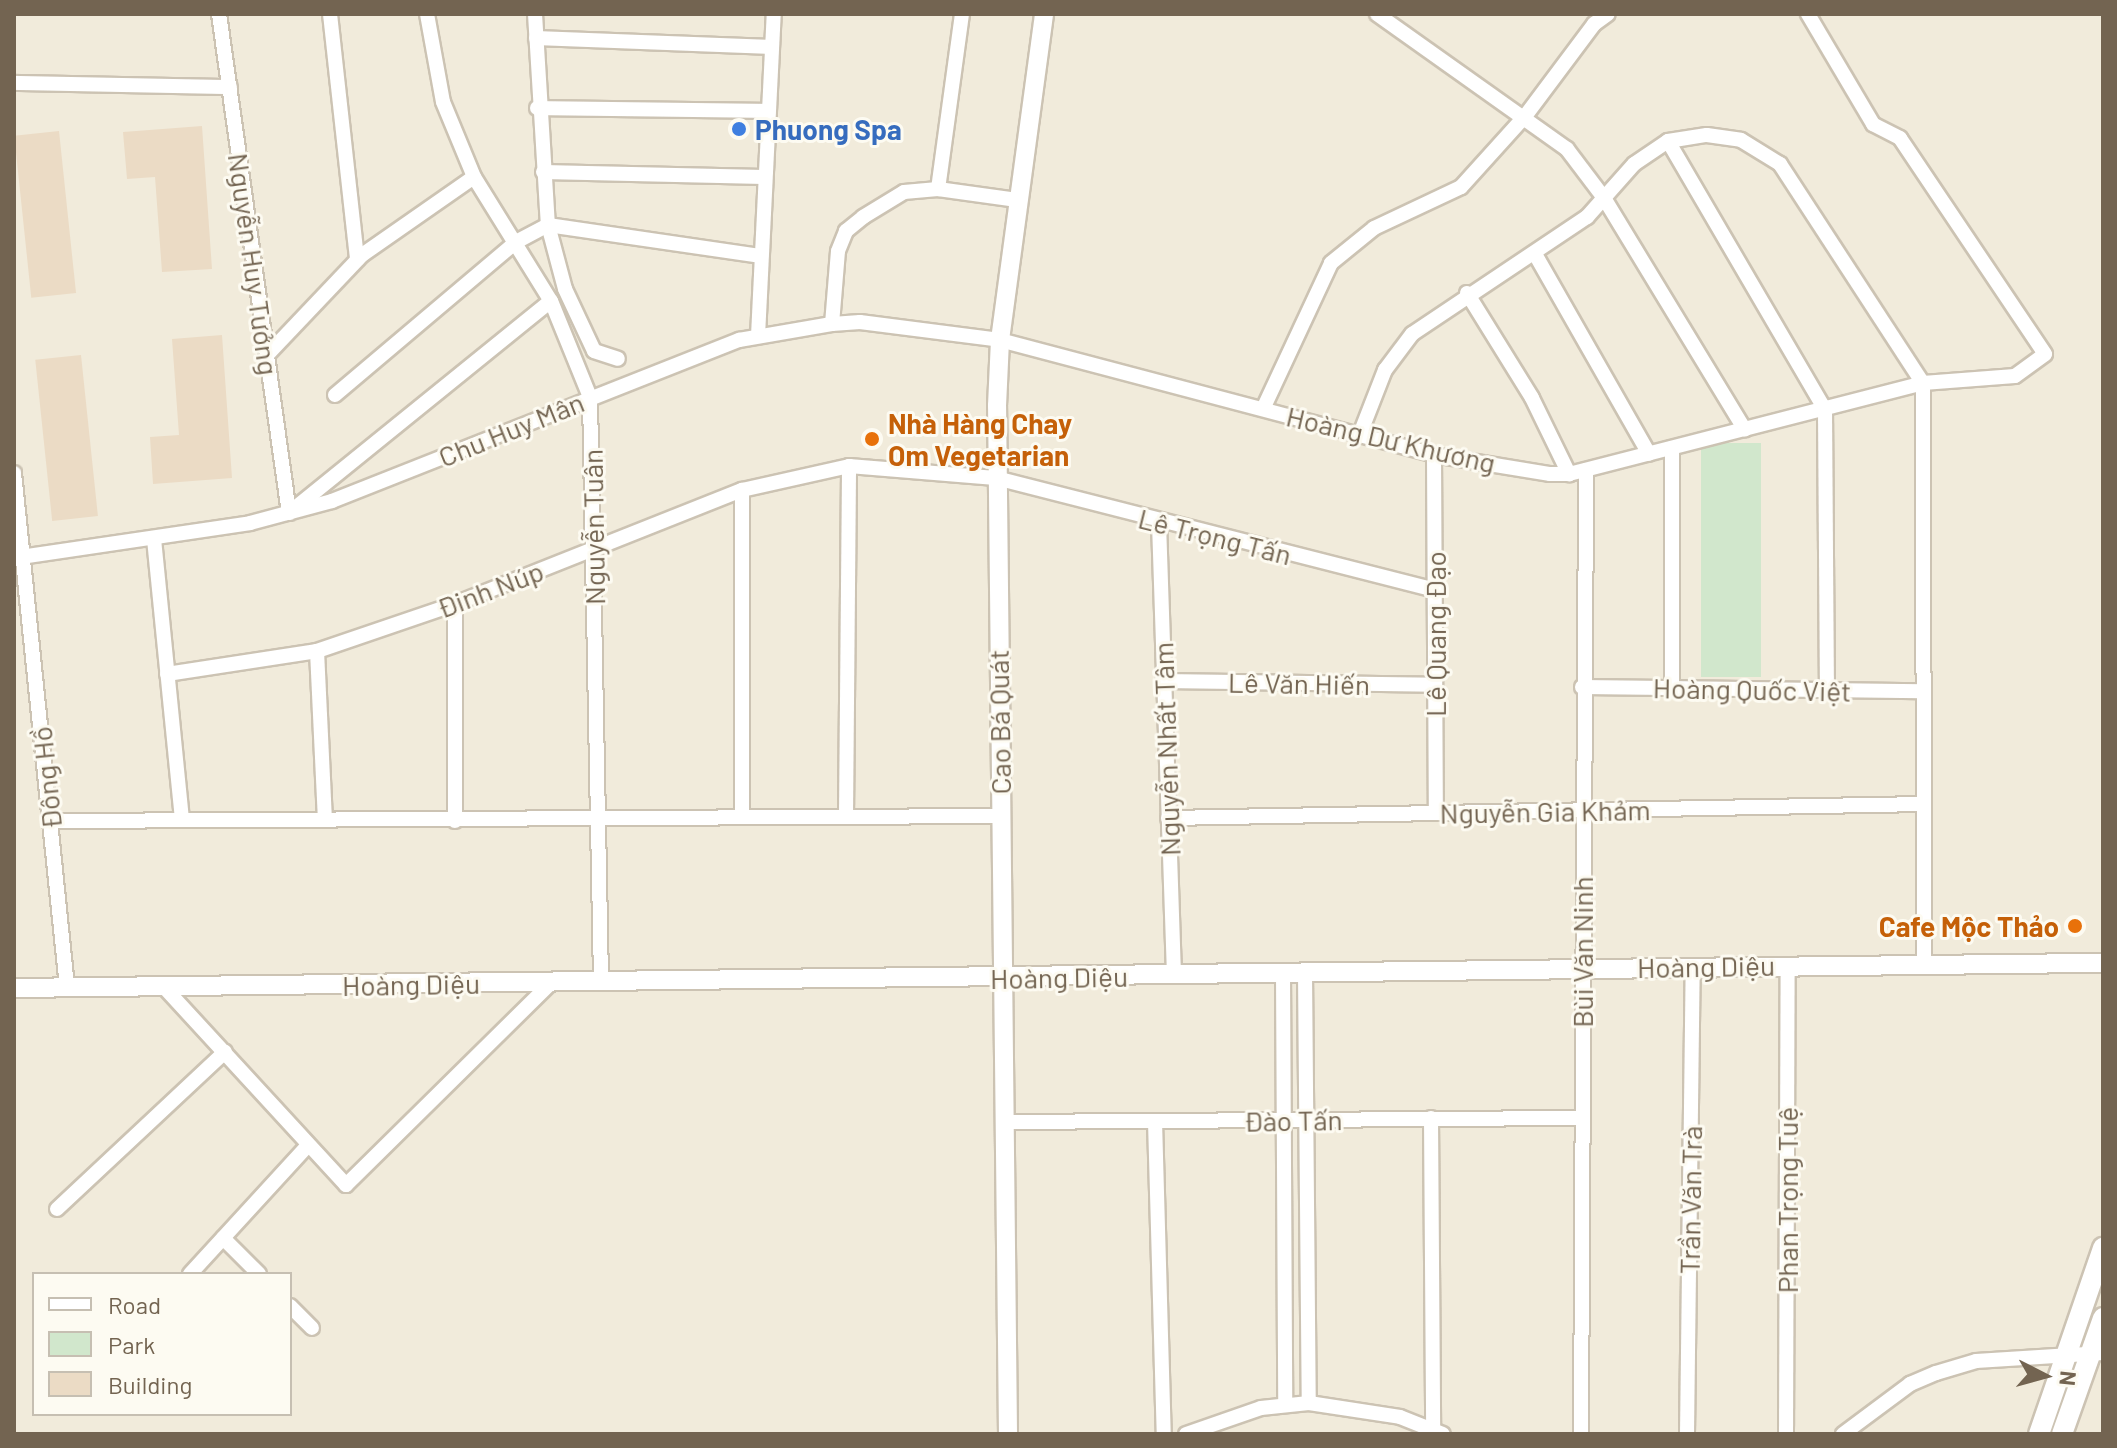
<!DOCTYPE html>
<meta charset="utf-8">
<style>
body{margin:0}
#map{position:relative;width:2117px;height:1448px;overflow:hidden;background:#faf8ec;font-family:Barlow,sans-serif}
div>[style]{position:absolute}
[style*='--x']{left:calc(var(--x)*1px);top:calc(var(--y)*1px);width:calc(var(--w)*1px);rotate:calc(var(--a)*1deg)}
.residential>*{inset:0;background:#f1ebdb}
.green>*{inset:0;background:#d1e7cc;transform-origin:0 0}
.building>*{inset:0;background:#ebdbc5;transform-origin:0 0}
.roads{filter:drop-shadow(2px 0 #ccc3b3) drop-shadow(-2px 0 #ccc3b3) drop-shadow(0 2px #ccc3b3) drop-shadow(0 -2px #ccc3b3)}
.minor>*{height:14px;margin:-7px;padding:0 7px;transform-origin:7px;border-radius:7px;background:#fff}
.tertiary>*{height:18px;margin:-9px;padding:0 9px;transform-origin:9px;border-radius:9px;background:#fff}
.secondary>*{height:20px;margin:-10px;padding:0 10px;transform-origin:10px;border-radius:10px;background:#fff}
.dots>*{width:22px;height:22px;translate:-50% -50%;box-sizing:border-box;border:4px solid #fdfbf2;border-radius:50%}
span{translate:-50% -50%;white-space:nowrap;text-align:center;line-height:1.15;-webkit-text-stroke:6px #fdfbf2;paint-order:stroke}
.shop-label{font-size:28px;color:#366cbe;font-weight:700}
.left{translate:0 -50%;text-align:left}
.street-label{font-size:28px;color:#736451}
.food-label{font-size:28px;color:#c56008;font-weight:700}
.right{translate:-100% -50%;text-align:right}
.frame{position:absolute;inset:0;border:16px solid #736451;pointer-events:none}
.legend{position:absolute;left:32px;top:1272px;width:260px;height:144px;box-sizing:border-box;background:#fdfbf2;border:2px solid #c6bfb2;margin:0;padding:10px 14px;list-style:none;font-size:24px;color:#736451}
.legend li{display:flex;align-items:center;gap:16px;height:40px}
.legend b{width:40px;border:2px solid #c6bfb2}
.north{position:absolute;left:2005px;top:1336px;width:80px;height:80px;-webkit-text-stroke:6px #fdfbf2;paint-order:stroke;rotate:96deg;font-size:22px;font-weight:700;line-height:32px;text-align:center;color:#736451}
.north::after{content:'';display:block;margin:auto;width:28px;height:36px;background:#736451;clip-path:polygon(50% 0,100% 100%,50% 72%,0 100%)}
</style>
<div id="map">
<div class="residential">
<div style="clip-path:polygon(evenodd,14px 14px,2103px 14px,2103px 1434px,14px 1434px,14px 14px,34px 1274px,290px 1274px,290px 1414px,34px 1414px,34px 1274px)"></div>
</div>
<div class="green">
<div style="left:1761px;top:443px;width:234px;height:60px;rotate:90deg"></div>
</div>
<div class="building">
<div style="clip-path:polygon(202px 126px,212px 269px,162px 272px,155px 177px,127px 179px,123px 132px)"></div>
<div style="left:59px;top:131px;width:163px;height:45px;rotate:84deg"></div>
<div style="clip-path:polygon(222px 335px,232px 478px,153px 484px,150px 437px,179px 435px,172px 339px)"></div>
<div style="left:81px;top:355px;width:162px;height:46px;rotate:84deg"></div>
</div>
<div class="roads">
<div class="minor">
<div style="--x:219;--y:14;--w:504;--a:82.01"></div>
<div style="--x:330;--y:14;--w:247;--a:83.7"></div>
<div style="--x:427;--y:14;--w:89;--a:79.7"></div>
<div style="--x:443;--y:102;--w:81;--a:67.5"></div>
<div style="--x:474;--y:177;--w:146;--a:58.2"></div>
<div style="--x:551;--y:301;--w:104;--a:67.9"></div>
<div style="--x:590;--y:397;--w:585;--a:88.92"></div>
<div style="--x:535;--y:14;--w:211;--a:86.5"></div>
<div style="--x:548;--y:225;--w:66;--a:75.1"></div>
<div style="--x:565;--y:289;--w:68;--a:64.9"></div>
<div style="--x:594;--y:351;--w:25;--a:18"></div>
<div style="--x:1377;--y:14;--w:233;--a:35.4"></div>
<div style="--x:1567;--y:149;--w:61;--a:52.9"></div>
<div style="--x:1604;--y:198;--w:271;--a:58.7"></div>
<div style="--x:536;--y:38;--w:236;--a:2.2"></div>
<div style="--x:14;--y:83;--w:216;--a:1.1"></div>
<div style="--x:537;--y:108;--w:231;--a:0.7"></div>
<div style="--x:1668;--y:141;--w:311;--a:59.7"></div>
<div style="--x:1825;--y:410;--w:280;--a:89.6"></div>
<div style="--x:543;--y:172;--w:221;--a:1.3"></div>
<div style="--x:938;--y:189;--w:177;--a:-82.2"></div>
<div style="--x:548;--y:225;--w:214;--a:8.3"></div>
<div style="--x:1535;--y:254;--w:230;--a:60.3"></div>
<div style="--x:1467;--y:293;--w:123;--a:58.2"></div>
<div style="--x:1532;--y:398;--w:85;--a:64"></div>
<div style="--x:832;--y:324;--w:73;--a:-85.3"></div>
<div style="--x:838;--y:251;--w:22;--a:-68"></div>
<div style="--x:846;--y:231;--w:22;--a:-39"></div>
<div style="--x:863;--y:217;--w:48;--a:-31.4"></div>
<div style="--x:904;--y:192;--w:34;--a:-5"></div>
<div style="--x:938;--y:189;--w:80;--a:7.9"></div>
<div style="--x:758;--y:336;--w:322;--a:-87.2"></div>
<div style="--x:267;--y:355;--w:138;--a:-46.5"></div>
<div style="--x:362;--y:255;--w:136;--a:-34.9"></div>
<div style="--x:335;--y:395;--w:237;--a:-40.2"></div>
<div style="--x:516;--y:242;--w:36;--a:-28"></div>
<div style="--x:1263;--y:409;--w:161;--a:-65"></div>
<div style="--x:1331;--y:263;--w:55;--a:-39.1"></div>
<div style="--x:1374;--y:228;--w:96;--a:-25.2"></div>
<div style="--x:1461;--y:187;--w:97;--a:-47.9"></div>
<div style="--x:1526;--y:115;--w:114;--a:-53.2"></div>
<div style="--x:1594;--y:24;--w:17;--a:-36"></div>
<div style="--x:1360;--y:434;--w:69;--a:-68.7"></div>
<div style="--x:1385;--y:370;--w:45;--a:-53.1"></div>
<div style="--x:1412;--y:334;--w:211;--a:-33.8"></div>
<div style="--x:1587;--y:217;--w:71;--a:-48.4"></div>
<div style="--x:1634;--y:164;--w:41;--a:-34.1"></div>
<div style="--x:1668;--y:141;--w:39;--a:-9"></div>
<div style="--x:1707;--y:135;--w:34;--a:8"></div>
<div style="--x:1741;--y:140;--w:46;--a:31.6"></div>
<div style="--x:1780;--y:164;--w:262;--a:56.9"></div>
<div style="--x:1923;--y:383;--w:580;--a:89.9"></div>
<div style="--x:1672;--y:448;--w:240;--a:90"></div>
<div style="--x:1434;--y:455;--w:358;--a:89.7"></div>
<div style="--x:14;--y:473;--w:517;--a:84.11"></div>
<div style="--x:742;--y:490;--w:327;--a:90"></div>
<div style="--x:295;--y:508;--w:329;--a:-39"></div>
<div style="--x:1159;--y:523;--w:452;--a:88.1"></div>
<div style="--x:154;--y:539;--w:281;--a:84.3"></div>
<div style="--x:14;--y:558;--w:239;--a:-8.4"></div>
<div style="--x:250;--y:523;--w:85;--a:-15"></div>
<div style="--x:332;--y:501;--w:438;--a:-21.6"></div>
<div style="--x:739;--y:340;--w:94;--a:-9.8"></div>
<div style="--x:832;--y:324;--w:28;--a:-4"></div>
<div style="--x:860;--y:322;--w:141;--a:7.3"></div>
<div style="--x:1000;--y:340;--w:449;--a:14.8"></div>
<div style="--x:1434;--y:455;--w:118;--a:9.3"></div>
<div style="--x:1550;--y:474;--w:19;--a:0"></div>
<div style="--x:1569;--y:474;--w:366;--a:-14.4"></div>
<div style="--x:1923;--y:383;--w:92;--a:-4.4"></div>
<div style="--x:2015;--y:376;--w:37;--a:-36"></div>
<div style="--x:2045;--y:354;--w:260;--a:-123.9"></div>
<div style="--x:1900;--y:138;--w:30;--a:-153"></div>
<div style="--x:1873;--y:124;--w:128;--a:-120.6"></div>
<div style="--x:455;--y:604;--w:217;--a:90"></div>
<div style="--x:317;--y:651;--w:168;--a:87.3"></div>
<div style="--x:167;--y:674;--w:152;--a:-8.7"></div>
<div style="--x:317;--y:651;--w:146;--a:-18.8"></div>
<div style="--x:455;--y:604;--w:309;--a:-21.7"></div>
<div style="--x:742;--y:490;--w:110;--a:-12.6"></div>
<div style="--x:849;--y:466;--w:147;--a:4.7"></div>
<div style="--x:996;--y:478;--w:453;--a:14.3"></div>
<div style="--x:1163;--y:681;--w:272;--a:0.8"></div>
<div style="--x:1582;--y:687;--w:340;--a:0.7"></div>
<div style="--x:846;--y:816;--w:350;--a:-89.5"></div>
<div style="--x:1168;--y:818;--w:754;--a:-1.06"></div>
<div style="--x:50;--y:821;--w:950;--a:-0.3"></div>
<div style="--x:1283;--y:973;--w:432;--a:89.7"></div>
<div style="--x:1305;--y:973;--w:430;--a:89.5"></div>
<div style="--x:164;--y:987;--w:269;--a:47.4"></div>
<div style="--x:346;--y:1185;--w:288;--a:-44.6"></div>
<div style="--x:1431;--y:1118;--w:311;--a:89.6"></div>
<div style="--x:1155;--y:1121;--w:313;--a:88.4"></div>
<div style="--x:1004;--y:1122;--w:578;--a:-0.4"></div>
<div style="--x:57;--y:1209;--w:230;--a:-43.1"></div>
<div style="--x:223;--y:1238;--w:51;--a:45"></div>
<div style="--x:190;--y:1274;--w:175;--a:-47.5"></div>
<div style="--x:290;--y:1306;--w:31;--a:45"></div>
<div style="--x:1186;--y:1434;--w:79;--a:-19.1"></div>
<div style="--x:1261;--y:1408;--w:48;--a:-5.9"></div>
<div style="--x:1309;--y:1403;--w:92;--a:8.7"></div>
<div style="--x:1400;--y:1417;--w:46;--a:21.6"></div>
<div style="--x:1581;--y:1434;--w:964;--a:-89.7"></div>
<div style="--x:1687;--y:1434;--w:467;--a:-89.3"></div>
<div style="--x:1786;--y:1434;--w:469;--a:-89.8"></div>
<div style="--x:1843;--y:1434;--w:84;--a:-36.7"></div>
<div style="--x:1910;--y:1384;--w:28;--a:-23"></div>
<div style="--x:1936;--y:1373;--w:42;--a:-16.7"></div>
<div style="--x:1976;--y:1361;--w:127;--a:-3.6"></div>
</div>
<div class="tertiary">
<div style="--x:14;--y:988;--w:2089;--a:-0.69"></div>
<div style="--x:1008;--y:1434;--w:1028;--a:-90.61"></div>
<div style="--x:997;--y:406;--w:66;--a:-87.4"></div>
<div style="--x:1000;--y:340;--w:329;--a:-82.3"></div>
</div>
<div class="secondary">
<div style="--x:2039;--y:1434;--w:197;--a:-71"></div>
<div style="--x:2062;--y:1434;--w:123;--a:-70.5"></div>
</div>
</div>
<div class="dots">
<div style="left:739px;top:129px;background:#3f7fe0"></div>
<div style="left:872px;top:439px;background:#e8710a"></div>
<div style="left:2075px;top:926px;background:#e8710a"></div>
</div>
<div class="shop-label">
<span class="left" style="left:755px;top:129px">Phuong Spa</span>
</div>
<div class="street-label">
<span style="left:254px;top:264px;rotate:82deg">Nguyễn Huy Tưởng</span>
<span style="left:511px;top:429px;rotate:-22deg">Chu Huy Mân</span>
<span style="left:1391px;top:439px;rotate:13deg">Hoàng Dư Khương</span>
<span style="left:593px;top:527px;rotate:-91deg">Nguyễn Tuân</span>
<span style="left:1215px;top:536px;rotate:14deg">Lê Trọng Tấn</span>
<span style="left:490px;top:589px;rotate:-21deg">Đinh Núp</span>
<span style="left:1435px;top:634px;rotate:-90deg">Lê Quang Đạo</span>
<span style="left:1299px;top:683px;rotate:1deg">Lê Văn Hiến</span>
<span style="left:1752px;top:689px;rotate:1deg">Hoàng Quốc Việt</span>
<span style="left:999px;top:722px;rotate:-91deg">Cao Bá Quát</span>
<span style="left:1166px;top:749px;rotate:-92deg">Nguyễn Nhất Tâm</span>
<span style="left:46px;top:778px;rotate:-96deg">Đông Hồ</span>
<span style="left:1545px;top:811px;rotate:-1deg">Nguyễn Gia Khảm</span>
<span style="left:1582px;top:952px;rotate:-90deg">Bùi Văn Ninh</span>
<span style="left:1706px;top:966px;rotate:-1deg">Hoàng Diệu</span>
<span style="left:1059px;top:977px;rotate:-1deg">Hoàng Diệu</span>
<span style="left:411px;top:984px;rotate:-1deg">Hoàng Diệu</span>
<span style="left:1293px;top:1120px;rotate:-1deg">Đào Tấn</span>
<span style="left:1690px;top:1200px;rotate:-89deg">Trần Văn Trà</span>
<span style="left:1787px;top:1200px;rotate:-90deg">Phan Trọng Tuệ</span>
</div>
<div class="food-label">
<span class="left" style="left:888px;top:439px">Nhà Hàng Chay<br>Om Vegetarian</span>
<span class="right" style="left:2059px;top:926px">Cafe Mộc Thảo</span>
</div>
<div class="frame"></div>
<ul class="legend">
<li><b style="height:10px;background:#fff"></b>Road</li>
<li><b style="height:22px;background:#d1e7cc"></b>Park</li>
<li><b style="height:22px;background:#ebdbc5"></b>Building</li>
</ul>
<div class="north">N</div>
</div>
